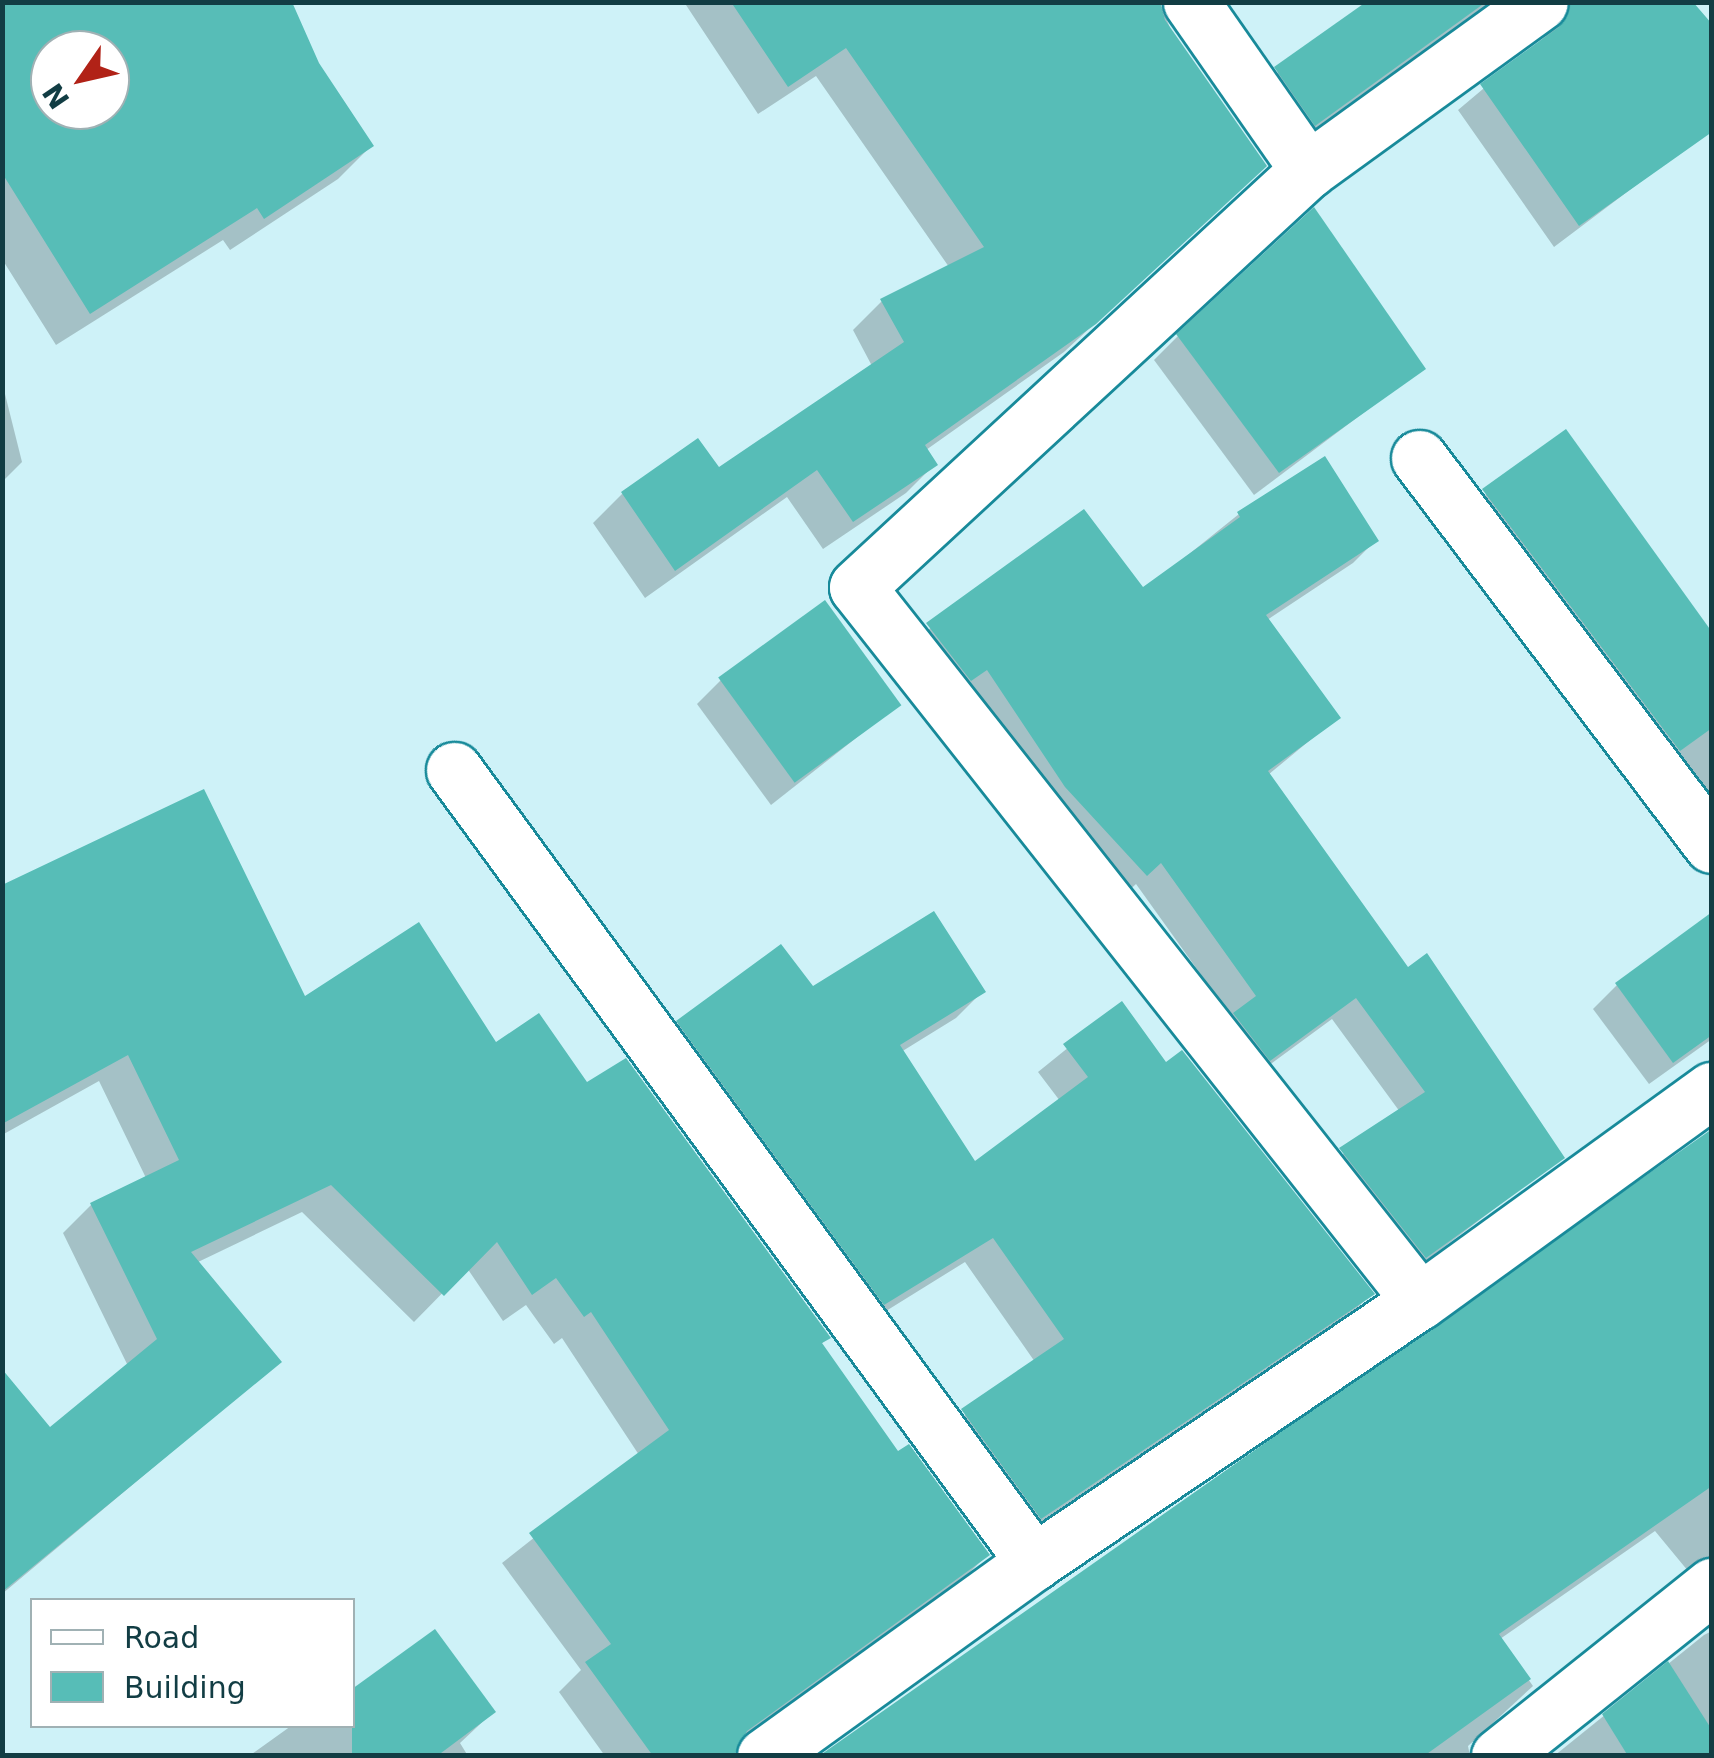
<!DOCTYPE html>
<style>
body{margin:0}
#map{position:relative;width:1714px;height:1758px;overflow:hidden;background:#cef2f8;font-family:"DejaVu Sans",sans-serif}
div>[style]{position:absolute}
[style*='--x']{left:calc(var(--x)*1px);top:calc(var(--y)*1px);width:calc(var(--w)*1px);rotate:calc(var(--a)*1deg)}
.shadow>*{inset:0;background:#0003}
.building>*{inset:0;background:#57bdb7;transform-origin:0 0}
.roads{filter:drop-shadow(2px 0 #188a9a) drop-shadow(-2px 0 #188a9a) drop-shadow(0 2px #188a9a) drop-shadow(0 -2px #188a9a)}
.minor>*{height:55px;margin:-27.5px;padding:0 27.5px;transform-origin:27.5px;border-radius:27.5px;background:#fff}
span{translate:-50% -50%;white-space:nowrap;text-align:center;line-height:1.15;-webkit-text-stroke:9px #fff;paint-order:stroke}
.frame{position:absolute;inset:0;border:5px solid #123d44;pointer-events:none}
.legend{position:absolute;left:30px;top:1598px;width:325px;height:130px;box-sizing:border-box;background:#fff;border:2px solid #a0b1b4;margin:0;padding:12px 18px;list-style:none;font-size:30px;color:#123d44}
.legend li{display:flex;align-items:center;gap:20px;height:50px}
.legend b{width:50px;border:2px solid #a0b1b4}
.north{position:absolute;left:30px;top:30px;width:100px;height:100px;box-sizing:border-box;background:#fff;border:2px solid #a0b1b4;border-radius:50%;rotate:236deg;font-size:28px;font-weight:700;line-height:40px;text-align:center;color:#123d44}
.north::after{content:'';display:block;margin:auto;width:35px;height:45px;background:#b12217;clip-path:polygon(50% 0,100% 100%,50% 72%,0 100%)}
</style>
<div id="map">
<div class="shadow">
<div style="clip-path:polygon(684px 2px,1160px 2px,1234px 194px,1064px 352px,926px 450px,935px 464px,906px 493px,823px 549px,787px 497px,645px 598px,593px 523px,622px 494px,718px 470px,872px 366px,853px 330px,882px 301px,949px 267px,816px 76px,758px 114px)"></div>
<div style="clip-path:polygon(1370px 2px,1491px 2px,1291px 148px,1252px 92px)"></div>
<div style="clip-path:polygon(1534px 2px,1690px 2px,1712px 128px,1554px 247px,1458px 110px,1546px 36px,1548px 23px)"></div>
<div style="clip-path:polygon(evenodd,2px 10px,317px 64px,371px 146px,338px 179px,230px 250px,223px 240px,56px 345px,2px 259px,2px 10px,50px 50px,110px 50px,110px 110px,50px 110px,50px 50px)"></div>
<div style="clip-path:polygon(1178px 336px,1423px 368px,1254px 495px,1154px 360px)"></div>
<div style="clip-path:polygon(2px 382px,22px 462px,2px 482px)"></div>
<div style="clip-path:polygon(1565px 432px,1712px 636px,1712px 851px,1460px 515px)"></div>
<div style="clip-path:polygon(1084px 513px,1143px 591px,1239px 514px,1376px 540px,1353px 563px,1267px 620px,1338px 717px,1268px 775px,1408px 970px,1426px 957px,1562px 1157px,1402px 1279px,1318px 1173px,1400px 1112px,1332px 1019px,1246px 1082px,1212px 1038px,1232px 1018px,1136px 884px,1122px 897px,904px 648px)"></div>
<div style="clip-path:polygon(721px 680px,898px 705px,771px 805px,697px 704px)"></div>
<div style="clip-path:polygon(2px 888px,304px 1000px,495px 1046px,586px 1086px,828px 1338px,820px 1345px,897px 1455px,987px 1555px,959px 1583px,739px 1742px,733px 1756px,605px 1756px,559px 1692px,581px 1670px,502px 1563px,639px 1455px,562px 1338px,554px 1344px,526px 1305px,503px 1321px,467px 1268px,414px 1322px,302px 1212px,196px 1263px,279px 1362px,2px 1594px,2px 1423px,50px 1430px,128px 1366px,63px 1233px,91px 1205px,146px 1178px,99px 1081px,2px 1135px)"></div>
<div style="clip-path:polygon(1712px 922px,1712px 1039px,1649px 1084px,1593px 1009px,1617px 985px)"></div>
<div style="clip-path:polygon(813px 989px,982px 992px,956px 1018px,901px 1052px,974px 1165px,1060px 1101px,1038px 1072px,1121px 1005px,1166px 1066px,1371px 1294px,1345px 1320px,1014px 1544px,936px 1437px,1035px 1362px,965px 1262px,857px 1329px,652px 1049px,678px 1023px)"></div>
<div style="clip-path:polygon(1712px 1158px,1712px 1600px,1655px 1531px,1500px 1639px,1533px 1686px,1468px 1746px,1470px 1756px,824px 1756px)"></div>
<div style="clip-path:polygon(1712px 1631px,1712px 1756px,1554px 1756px,1704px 1635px)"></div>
<div style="clip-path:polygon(493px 1712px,460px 1743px,468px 1756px,249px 1756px,291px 1726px)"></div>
</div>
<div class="building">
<div style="clip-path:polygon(evenodd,2px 2px,292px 2px,319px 63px,374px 146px,264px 219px,257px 208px,90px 314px,2px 173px,2px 2px,50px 50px,110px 50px,110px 110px,50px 110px,50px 50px)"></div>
<div style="clip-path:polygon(731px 2px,1160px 2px,1165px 20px,1267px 166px,1096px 324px,925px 445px,938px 465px,853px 522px,817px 470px,675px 571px,621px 492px,698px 438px,719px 467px,904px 342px,880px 299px,984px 247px,846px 48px,788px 87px)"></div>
<div style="clip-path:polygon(1366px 2px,1486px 2px,1315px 126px,1274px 67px)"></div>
<div style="clip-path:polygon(1571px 2px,1693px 2px,1712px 24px,1712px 132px,1579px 226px,1480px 84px,1559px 27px)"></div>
<div style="clip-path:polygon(1314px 207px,1426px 369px,1279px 473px,1176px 334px)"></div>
<div style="clip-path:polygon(1566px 429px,1712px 632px,1712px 728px,1680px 751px,1482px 489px)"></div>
<div style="clip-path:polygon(1325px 456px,1379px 541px,1266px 615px,1341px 718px,1268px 771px,1408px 967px,1427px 953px,1565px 1158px,1426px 1258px,1339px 1148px,1425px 1092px,1356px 998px,1270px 1061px,1233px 1013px,1256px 996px,1161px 863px,1147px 876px,1065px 787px,987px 670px,971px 681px,926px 623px,1084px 509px,1143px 587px,1240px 517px,1237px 512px)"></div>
<div style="left:825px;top:600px;width:130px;height:132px;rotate:54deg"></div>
<div style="clip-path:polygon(204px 789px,305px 996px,419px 922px,496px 1042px,539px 1013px,587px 1082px,626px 1058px,831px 1338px,822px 1343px,898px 1451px,909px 1444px,990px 1555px,747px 1731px,734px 1756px,653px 1756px,585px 1662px,611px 1644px,529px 1533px,669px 1430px,591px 1312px,584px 1317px,556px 1278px,532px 1295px,497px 1242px,444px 1296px,331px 1185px,191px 1252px,282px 1362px,2px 1592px,2px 1369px,50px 1427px,157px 1339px,90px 1203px,179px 1160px,128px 1055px,2px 1124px,2px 885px)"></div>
<div style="clip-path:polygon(934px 911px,986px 992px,900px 1045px,975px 1161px,1088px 1077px,1063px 1044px,1122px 1001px,1166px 1062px,1182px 1050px,1375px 1294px,1041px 1519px,961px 1409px,1064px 1339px,993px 1238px,884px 1305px,676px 1021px,781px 944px,813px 986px)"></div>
<div style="clip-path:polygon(1712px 912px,1712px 1035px,1673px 1063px,1615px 983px)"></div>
<div style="clip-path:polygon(1712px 1129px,1712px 1486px,1499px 1634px,1531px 1679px,1424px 1756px,819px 1756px)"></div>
<div style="clip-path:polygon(435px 1629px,496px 1712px,437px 1756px,352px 1756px,352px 1689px)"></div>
<div style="clip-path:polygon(1668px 1661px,1712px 1730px,1712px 1756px,1628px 1756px,1602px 1714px)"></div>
</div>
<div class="roads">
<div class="minor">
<div style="--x:1191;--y:2;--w:205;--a:55.1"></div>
<div style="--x:1419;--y:458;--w:485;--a:52.9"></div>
<div style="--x:454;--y:770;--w:982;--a:53.78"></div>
<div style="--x:1420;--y:1301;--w:360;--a:-35.9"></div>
<div style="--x:765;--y:1756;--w:332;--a:-35.8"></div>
<div style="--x:1034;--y:1562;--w:466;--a:-34.1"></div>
<div style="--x:1420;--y:1301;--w:909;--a:-128.26"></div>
<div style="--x:857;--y:587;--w:614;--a:-42.76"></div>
<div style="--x:1308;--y:170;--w:286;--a:-35.9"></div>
<div style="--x:1499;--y:1756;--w:273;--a:-38.6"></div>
</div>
</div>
<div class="frame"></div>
<ul class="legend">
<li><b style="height:12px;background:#fff"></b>Road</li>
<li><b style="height:28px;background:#57bdb7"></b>Building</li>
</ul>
<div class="north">N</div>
</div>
